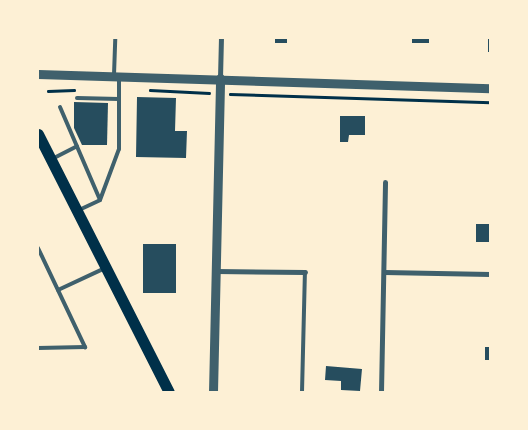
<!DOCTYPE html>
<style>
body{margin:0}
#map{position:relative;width:528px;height:430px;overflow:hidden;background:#fdf0d5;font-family:Karla,sans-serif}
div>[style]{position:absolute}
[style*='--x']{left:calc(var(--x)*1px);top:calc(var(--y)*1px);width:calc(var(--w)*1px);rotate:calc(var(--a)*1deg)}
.building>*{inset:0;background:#264d5e;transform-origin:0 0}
.path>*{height:2.5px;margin:-1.25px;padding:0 1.25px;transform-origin:1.25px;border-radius:1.25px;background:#003049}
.service>*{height:4px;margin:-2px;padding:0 2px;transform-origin:2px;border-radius:2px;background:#3f606c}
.minor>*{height:5px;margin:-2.5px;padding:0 2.5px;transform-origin:2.5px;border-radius:2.5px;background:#3f606c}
.tertiary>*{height:9px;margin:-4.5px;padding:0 4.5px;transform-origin:4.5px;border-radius:4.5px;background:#3f606c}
.primary>*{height:11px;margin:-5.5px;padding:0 5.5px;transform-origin:5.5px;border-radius:5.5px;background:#003049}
span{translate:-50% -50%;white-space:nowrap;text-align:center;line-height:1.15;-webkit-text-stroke:4px #fdf0d5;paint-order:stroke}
.frame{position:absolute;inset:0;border:39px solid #fdf0d5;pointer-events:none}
</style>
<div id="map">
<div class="building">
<div style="left:275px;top:38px;width:12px;height:5px"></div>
<div style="left:412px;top:38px;width:17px;height:5px"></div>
<div style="left:488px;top:38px;width:2px;height:14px"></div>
<div style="clip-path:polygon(137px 97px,176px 98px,175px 131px,187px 131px,186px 158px,136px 157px)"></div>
<div style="clip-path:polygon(74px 102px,108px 103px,107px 145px,82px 145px,74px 128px)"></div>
<div style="clip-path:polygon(340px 116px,365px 116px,365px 135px,349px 135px,348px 142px,340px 142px)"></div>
<div style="left:476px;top:224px;width:14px;height:18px"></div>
<div style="left:143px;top:244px;width:33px;height:49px"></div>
<div style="left:485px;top:347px;width:5px;height:13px"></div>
<div style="clip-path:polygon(326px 366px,362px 369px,360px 391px,341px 390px,341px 381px,325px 380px)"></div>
</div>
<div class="path">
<div style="--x:150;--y:90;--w:59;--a:2.9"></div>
<div style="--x:48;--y:91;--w:26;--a:-2"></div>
<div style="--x:230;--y:94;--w:260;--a:1.8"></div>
</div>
<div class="service">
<div style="--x:114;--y:75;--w:37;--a:-88"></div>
<div style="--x:77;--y:98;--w:42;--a:1.4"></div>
<div style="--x:60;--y:107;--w:101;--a:66.7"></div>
<div style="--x:52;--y:159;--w:28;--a:-27"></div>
<div style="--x:79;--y:210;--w:23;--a:-25"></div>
<div style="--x:100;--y:200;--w:54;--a:-69.6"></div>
<div style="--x:119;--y:149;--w:72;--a:-90"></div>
<div style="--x:38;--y:248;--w:110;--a:64.6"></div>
<div style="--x:85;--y:347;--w:47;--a:178.8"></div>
<div style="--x:58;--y:290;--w:50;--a:-25"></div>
<div style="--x:302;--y:392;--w:120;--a:-88.6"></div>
</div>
<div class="minor">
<div style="--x:220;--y:78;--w:40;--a:-88.6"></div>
<div style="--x:216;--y:271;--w:89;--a:0.6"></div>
<div style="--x:384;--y:272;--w:106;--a:1.1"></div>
<div style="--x:381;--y:392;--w:210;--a:-88.9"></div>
</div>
<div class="tertiary">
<div style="--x:38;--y:74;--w:452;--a:1.8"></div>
<div style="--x:213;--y:392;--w:314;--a:-88.7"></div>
</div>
<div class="primary">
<div style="--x:38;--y:134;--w:289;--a:63.1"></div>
</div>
<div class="frame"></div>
</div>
